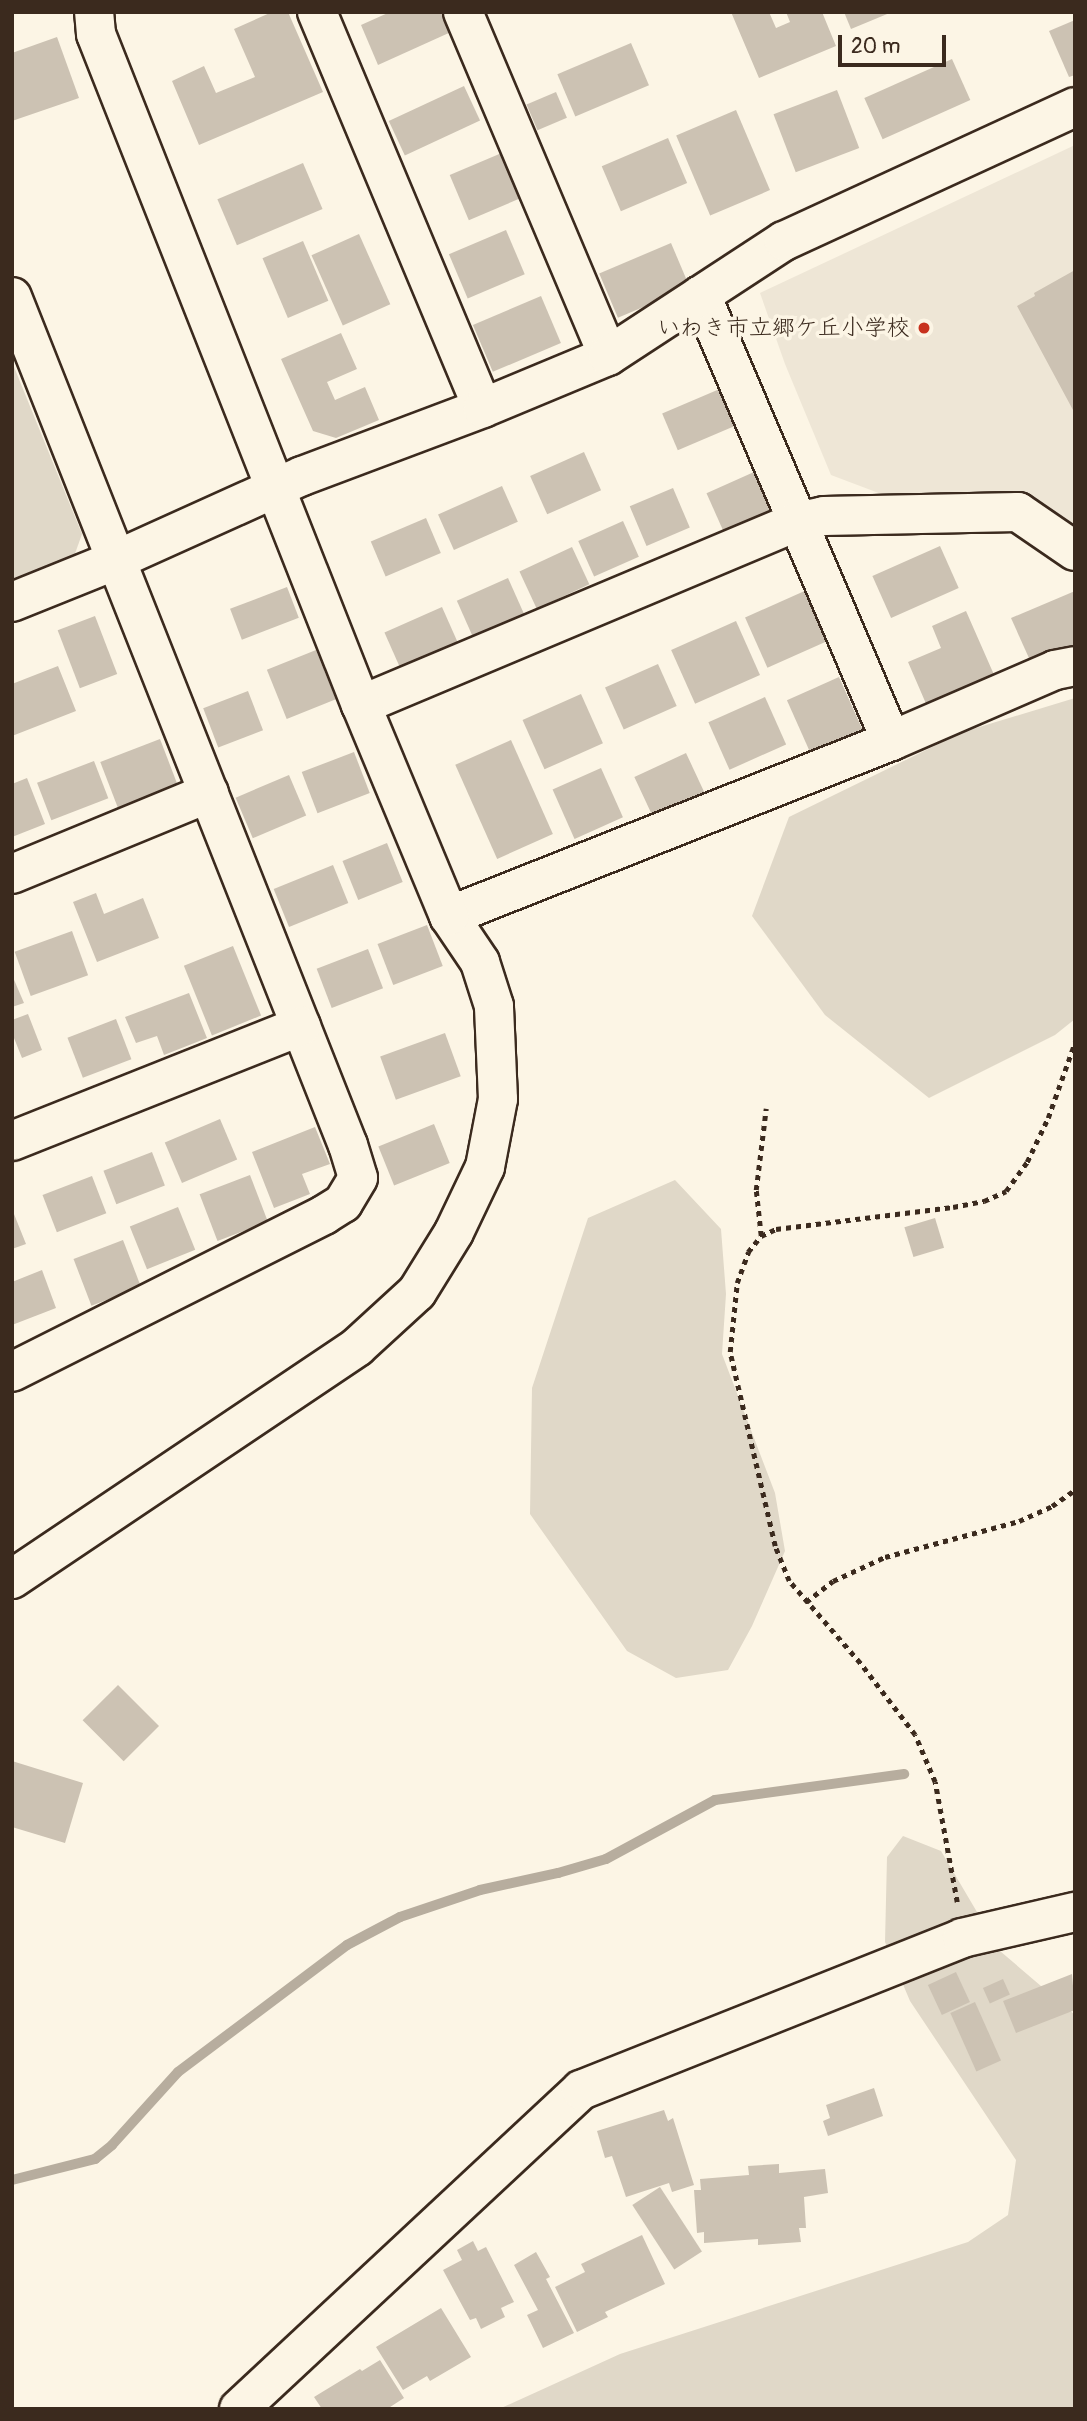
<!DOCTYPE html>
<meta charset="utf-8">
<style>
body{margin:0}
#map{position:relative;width:1087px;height:2421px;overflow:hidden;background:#fcf5e5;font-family:Pangolin,"Klee One",sans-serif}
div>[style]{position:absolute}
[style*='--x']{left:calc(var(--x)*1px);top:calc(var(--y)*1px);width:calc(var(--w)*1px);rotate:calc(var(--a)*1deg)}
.built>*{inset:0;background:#eee6d6}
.green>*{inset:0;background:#e0d8c8}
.stream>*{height:10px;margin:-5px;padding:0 5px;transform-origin:5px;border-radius:5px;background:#b7ad9e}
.building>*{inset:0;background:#ccc2b3;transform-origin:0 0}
.path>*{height:4.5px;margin-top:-2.25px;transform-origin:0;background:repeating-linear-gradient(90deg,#3b2a1e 0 5px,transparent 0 10px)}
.roads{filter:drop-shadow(2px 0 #3b2a1e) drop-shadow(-2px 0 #3b2a1e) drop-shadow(0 2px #3b2a1e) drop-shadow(0 -2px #3b2a1e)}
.minor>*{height:38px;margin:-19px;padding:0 19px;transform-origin:19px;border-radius:19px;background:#fcf5e5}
.dots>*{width:19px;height:19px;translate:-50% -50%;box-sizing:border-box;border:4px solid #fcf5e5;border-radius:50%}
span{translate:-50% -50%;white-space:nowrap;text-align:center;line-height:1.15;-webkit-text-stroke:7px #fcf5e5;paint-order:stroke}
.poi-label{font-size:23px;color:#3b2a1e}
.right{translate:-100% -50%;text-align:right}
.frame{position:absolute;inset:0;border:14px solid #3b2a1e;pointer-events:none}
.scale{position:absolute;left:838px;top:35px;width:108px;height:32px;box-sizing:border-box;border:4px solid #3b2a1e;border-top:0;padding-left:9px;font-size:21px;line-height:24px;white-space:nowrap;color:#3b2a1e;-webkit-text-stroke:5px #fcf5e5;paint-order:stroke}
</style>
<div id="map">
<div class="built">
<div style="clip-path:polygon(1075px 145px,1075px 529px,921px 509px,831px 475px,785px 364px,760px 293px)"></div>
</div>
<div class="green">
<div style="clip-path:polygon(12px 362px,82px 534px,72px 562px,12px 586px)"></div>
<div style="clip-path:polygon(1075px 698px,1075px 1019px,1055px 1035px,929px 1098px,825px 1015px,752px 916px,789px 817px,963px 732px)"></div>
<div style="clip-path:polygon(675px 1180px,721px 1229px,726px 1294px,722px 1354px,775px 1493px,785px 1551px,752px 1626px,728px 1670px,676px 1678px,627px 1651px,530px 1514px,532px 1388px,588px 1218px)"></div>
<div style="clip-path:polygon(903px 1836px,941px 1851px,1000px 1951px,1075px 2015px,1075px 2409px,499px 2409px,620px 2354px,968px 2242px,1008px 2215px,1016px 2160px,910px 2001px,885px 1942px,887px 1857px)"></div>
</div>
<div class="stream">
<div style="--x:12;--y:2180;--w:86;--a:-14.2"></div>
<div style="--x:95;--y:2159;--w:22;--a:-39"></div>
<div style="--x:112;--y:2145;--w:98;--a:-47.9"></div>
<div style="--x:178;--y:2072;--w:211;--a:-36.9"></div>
<div style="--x:347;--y:1945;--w:60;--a:-27.8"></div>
<div style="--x:400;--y:1917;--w:84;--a:-18.6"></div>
<div style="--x:480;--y:1890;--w:80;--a:-12.3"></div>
<div style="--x:558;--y:1873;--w:50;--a:-16.3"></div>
<div style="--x:606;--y:1859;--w:124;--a:-28.4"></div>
<div style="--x:715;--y:1800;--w:191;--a:-7.8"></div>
</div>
<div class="building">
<div style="clip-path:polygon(272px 12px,288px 12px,323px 92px,199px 145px,172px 81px,204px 66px,216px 93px,255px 77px,234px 29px)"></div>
<div style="clip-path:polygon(390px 12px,443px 12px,451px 32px,378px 65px,361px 25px)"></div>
<div style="clip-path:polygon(731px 12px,769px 12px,776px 28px,790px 22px,786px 12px,822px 12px,836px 46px,759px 78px)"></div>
<div style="clip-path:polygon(844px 12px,892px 12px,851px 29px)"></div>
<div style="clip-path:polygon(1075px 20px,1075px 75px,1069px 77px,1049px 31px)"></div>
<div style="clip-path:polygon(57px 37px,79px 98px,12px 121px,12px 53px)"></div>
<div style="left:631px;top:43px;width:46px;height:80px;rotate:67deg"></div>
<div style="left:952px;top:59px;width:45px;height:96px;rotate:66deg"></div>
<div style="left:464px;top:86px;width:38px;height:83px;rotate:65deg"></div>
<div style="left:837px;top:90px;width:62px;height:68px;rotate:69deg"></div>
<div style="left:556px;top:92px;width:28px;height:32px;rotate:67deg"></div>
<div style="left:736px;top:110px;width:87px;height:65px;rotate:67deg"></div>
<div style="left:668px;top:138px;width:49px;height:72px;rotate:67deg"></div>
<div style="left:504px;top:152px;width:49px;height:59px;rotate:67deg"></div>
<div style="left:303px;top:163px;width:50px;height:93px;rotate:67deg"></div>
<div style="left:506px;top:230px;width:48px;height:62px;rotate:67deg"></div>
<div style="left:359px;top:234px;width:77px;height:52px;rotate:66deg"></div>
<div style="left:303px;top:241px;width:65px;height:44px;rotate:67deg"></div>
<div style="left:671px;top:243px;width:48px;height:78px;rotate:67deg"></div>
<div style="clip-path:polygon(1075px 270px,1075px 409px,1073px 410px,1017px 306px,1035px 296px,1034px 293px)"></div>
<div style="left:541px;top:296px;width:51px;height:74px;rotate:67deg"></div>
<div style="clip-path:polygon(341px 333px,357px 369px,327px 382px,335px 400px,365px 387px,379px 420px,336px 438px,313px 431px,281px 359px)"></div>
<div style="left:722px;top:388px;width:40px;height:65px;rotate:67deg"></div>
<div style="left:584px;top:452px;width:42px;height:59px;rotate:66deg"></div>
<div style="left:754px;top:472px;width:46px;height:52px;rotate:66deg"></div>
<div style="left:502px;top:486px;width:39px;height:70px;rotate:66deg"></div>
<div style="left:673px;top:488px;width:43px;height:47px;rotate:67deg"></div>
<div style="left:426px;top:518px;width:38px;height:60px;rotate:67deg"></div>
<div style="left:623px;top:521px;width:39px;height:49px;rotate:66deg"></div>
<div style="left:940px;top:546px;width:46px;height:74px;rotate:66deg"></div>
<div style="left:572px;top:547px;width:41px;height:58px;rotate:65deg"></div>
<div style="left:508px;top:578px;width:45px;height:56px;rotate:66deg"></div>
<div style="left:287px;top:587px;width:33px;height:61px;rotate:69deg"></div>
<div style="left:809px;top:589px;width:55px;height:70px;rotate:66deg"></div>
<div style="clip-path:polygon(1075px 591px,1075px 648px,1033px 667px,1011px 618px)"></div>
<div style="left:442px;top:607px;width:39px;height:63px;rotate:66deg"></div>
<div style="clip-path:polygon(966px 611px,995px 677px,927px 706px,908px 662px,941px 648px,932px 626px)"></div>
<div style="left:95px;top:616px;width:62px;height:40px;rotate:69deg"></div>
<div style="left:736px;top:621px;width:59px;height:71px;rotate:66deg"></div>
<div style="left:316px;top:650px;width:53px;height:53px;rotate:68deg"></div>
<div style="left:658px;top:664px;width:46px;height:58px;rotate:66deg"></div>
<div style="clip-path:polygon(58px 666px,76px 711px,12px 736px,12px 684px)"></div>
<div style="left:839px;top:677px;width:57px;height:57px;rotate:66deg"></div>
<div style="left:248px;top:691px;width:42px;height:48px;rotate:69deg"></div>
<div style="left:581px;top:694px;width:54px;height:64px;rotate:66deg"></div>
<div style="left:765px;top:697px;width:52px;height:62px;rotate:66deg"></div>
<div style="left:160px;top:739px;width:50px;height:64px;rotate:69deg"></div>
<div style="left:511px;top:740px;width:103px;height:61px;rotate:66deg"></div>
<div style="left:354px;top:752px;width:44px;height:56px;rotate:69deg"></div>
<div style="left:686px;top:753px;width:45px;height:57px;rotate:65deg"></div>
<div style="left:94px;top:761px;width:40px;height:61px;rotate:69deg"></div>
<div style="left:601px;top:768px;width:54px;height:53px;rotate:66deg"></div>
<div style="left:289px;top:775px;width:44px;height:58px;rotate:67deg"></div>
<div style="clip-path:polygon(27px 778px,45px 824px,12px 837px,12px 784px)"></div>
<div style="left:387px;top:843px;width:42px;height:48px;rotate:68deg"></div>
<div style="left:333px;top:865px;width:41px;height:64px;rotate:68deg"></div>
<div style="clip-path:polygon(96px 893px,104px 914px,143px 898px,159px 938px,97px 962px,73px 902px)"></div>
<div style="left:427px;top:925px;width:44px;height:53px;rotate:69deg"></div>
<div style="left:72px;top:931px;width:47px;height:61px;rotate:70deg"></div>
<div style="left:233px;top:946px;width:75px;height:53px;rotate:68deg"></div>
<div style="left:368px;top:949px;width:42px;height:55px;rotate:69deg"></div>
<div style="clip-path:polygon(12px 975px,24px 1003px,12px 1007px)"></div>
<div style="clip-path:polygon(189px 993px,207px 1038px,164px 1055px,157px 1036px,136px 1043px,125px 1017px)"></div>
<div style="clip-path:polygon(28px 1014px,42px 1050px,22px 1058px,12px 1033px,12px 1020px)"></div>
<div style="left:116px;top:1019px;width:43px;height:52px;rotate:69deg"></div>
<div style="left:445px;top:1033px;width:46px;height:69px;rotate:70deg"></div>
<div style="left:220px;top:1119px;width:44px;height:60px;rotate:67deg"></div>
<div style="left:434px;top:1124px;width:42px;height:60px;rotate:68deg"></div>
<div style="clip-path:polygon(315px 1127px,330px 1164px,302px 1174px,310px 1194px,274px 1208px,252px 1152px)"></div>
<div style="left:152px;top:1152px;width:36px;height:52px;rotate:69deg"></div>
<div style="left:250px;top:1175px;width:50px;height:54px;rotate:69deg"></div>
<div style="left:92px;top:1176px;width:40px;height:53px;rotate:69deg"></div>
<div style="left:178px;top:1207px;width:46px;height:52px;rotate:68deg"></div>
<div style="clip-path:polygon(12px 1209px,26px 1244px,12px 1249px)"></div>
<div style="left:935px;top:1218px;width:31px;height:32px;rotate:73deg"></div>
<div style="left:123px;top:1240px;width:50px;height:53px;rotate:69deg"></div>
<div style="clip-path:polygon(42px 1270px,56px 1308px,12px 1325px,12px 1282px)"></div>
<div style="left:118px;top:1685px;width:58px;height:50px;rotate:45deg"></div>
<div style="clip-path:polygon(12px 1761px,83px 1783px,65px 1843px,12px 1827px)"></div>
<div style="left:956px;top:1972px;width:33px;height:31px;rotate:65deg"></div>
<div style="clip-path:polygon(1072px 1974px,1075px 2010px,1016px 2033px,1003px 2001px)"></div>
<div style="left:1003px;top:1979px;width:17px;height:22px;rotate:66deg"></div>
<div style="left:975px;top:2002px;width:64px;height:27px;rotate:66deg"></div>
<div style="clip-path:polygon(874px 2088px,883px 2116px,828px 2136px,823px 2121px,830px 2118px,826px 2105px)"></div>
<div style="clip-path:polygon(664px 2110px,668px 2121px,673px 2118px,694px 2185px,672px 2192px,669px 2183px,626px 2197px,612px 2156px,605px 2158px,597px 2131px)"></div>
<div style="clip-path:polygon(779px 2164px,779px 2173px,825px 2169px,828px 2193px,804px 2197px,806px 2228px,799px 2228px,801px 2242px,758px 2245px,758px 2239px,704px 2243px,704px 2232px,697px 2233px,694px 2190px,701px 2190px,700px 2179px,749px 2175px,748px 2166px)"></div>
<div style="left:660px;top:2187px;width:77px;height:33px;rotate:57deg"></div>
<div style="clip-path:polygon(642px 2235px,665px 2284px,605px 2312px,608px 2317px,577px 2332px,555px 2287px,585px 2272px,581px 2264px)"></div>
<div style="clip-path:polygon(473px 2241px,478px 2251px,486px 2247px,514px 2302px,501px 2308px,505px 2317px,481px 2329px,476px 2318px,470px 2320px,443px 2270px,462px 2260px,457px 2250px)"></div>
<div style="clip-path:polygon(536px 2252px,550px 2277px,546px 2279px,574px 2333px,543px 2348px,527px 2315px,538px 2310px,514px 2265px)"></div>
<div style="clip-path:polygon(441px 2308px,471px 2357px,430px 2381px,427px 2376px,403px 2390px,376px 2347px)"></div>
<div style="clip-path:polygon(380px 2360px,404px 2398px,387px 2409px,322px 2409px,314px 2397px,360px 2369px,362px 2371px)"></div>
</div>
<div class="path">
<div style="--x:761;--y:1236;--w:46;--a:-96.2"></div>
<div style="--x:756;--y:1190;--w:82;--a:-83"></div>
<div style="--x:806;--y:1602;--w:34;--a:-38"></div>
<div style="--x:833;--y:1581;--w:57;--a:-24.8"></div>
<div style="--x:885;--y:1557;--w:139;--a:-15"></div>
<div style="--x:1019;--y:1521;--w:36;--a:-24"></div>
<div style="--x:1052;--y:1506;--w:28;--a:-35"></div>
<div style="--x:957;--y:1902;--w:122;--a:-100.4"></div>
<div style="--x:935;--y:1782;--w:51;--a:-113.1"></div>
<div style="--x:915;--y:1735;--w:91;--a:-127.4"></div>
<div style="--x:860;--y:1663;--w:108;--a:-130.9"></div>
<div style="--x:789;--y:1581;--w:38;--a:-112"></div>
<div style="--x:775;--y:1546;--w:199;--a:-103.1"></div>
<div style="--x:730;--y:1352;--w:69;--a:-84.2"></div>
<div style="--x:737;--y:1283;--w:33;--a:-70"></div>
<div style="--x:748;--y:1252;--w:21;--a:-51"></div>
<div style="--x:761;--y:1236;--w:17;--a:-25"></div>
<div style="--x:776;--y:1229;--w:178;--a:-7.1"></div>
<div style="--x:953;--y:1207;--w:32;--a:-11"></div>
<div style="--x:984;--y:1201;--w:24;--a:-24"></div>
<div style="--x:1006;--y:1191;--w:36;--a:-54"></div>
<div style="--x:1027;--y:1162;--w:49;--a:-64.5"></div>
<div style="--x:1048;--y:1118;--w:81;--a:-70.4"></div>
</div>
<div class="roads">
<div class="minor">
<div style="--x:317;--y:12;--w:429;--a:67.3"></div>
<div style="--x:463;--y:12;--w:373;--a:67.1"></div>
<div style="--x:701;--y:295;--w:485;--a:66.9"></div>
<div style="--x:12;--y:297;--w:912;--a:68.39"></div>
<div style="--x:348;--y:1145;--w:34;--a:73"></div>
<div style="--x:358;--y:1178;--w:29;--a:121"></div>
<div style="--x:343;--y:1203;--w:22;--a:148"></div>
<div style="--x:324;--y:1215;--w:349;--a:153.3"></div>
<div style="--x:12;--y:602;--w:112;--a:-22"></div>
<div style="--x:116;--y:560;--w:204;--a:-24.3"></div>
<div style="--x:302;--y:476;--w:193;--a:-20.6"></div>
<div style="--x:483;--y:408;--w:135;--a:-22.6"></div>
<div style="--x:608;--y:356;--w:210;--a:-33.2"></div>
<div style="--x:784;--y:241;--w:320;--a:-24.7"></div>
<div style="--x:361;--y:705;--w:472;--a:-22.8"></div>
<div style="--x:796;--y:522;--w:29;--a:-12"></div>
<div style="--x:824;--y:516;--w:194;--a:-1.2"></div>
<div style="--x:1018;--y:512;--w:69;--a:34.4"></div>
<div style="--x:12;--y:874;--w:213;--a:-22.4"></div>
<div style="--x:449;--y:916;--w:475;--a:-21.6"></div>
<div style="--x:891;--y:741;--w:179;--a:-23.4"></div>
<div style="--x:1055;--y:670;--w:20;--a:-11"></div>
<div style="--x:12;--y:1141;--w:311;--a:-21.7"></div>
<div style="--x:12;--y:1579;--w:416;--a:-33.9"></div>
<div style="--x:357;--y:1347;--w:81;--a:-42.5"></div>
<div style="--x:417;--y:1292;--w:70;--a:-58.3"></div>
<div style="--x:454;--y:1232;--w:72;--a:-64.5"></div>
<div style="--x:485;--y:1167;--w:69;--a:-79.2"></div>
<div style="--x:498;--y:1099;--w:93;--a:-92.5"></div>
<div style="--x:494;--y:1006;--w:46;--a:-107.7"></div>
<div style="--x:480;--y:962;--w:55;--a:-124"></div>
<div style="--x:449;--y:916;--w:229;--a:-112.6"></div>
<div style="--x:361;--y:705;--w:721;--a:-111.55"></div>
<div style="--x:96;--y:34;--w:22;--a:-95"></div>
<div style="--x:239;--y:2409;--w:468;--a:-43"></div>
<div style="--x:581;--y:2090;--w:410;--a:-21.7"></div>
<div style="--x:962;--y:1938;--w:116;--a:-13"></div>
</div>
</div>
<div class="dots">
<div style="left:924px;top:328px;background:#c8321e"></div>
</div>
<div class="poi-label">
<span class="right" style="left:910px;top:328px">いわき市立郷ケ丘小学校</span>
</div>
<div class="frame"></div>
<div class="scale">20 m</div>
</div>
